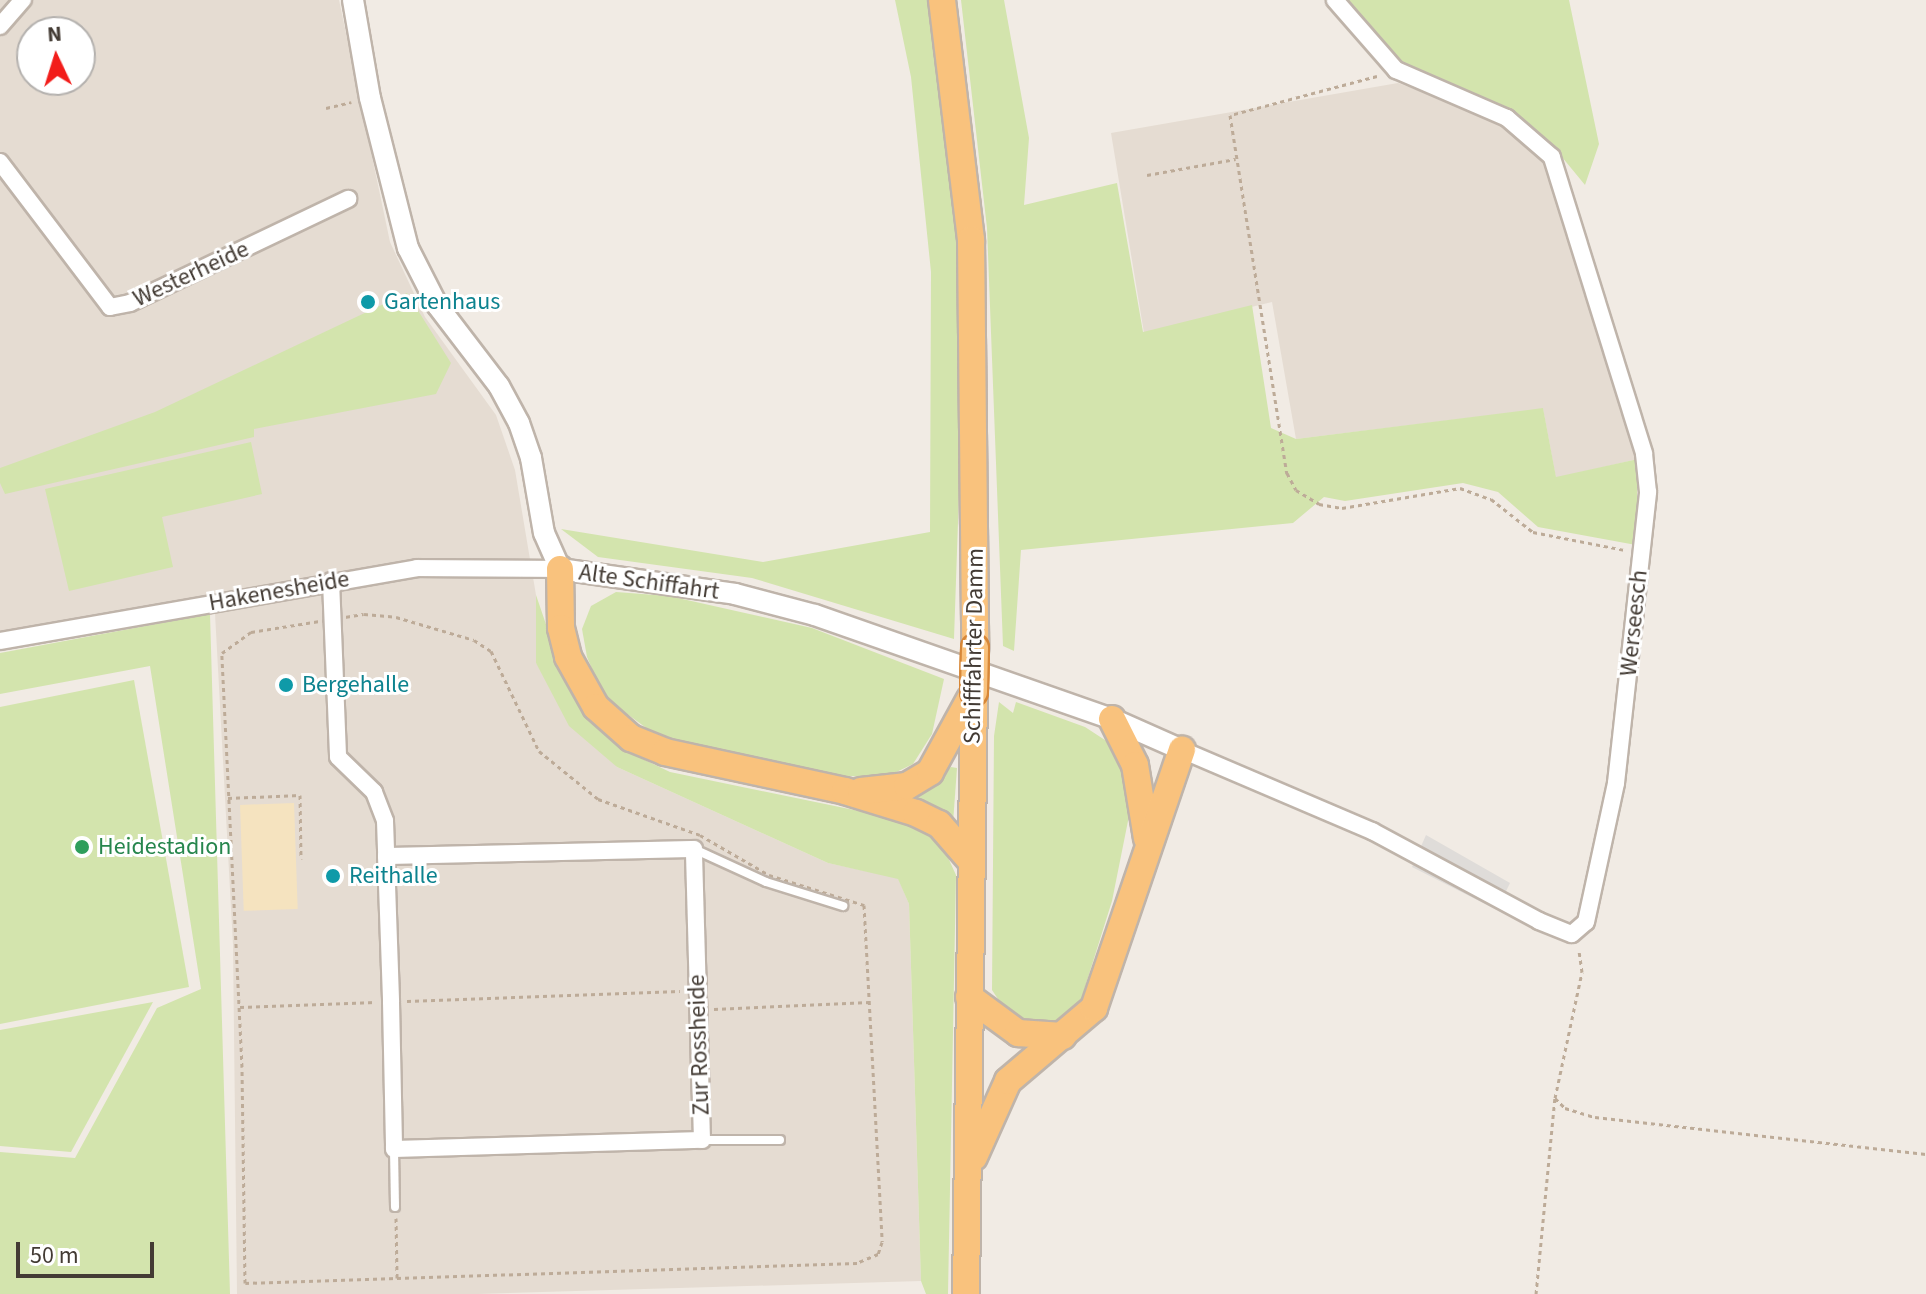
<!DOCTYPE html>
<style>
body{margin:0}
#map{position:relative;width:1926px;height:1294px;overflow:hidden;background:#f1ebe4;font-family:"Source Sans 3",sans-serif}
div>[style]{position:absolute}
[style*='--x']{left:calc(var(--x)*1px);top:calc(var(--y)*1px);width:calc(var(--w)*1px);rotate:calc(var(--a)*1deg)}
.residential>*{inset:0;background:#e5dcd2}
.green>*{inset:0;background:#d3e4ad}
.sand>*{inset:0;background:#f5e3bf;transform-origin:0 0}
.parking>*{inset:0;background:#dfdcd9}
.path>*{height:3px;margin-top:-1.5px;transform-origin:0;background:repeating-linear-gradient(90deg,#bdab98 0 4px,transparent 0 8px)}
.roads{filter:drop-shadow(2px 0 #bfb4aa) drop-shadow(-2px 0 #bfb4aa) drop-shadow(0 2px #bfb4aa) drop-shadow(0 -2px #bfb4aa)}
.service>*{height:8px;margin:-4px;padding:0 4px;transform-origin:4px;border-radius:4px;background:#fff}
.minor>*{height:16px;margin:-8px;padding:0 8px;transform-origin:8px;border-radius:8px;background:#fff}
.tertiary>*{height:20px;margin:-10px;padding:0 10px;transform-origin:10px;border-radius:10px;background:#fff}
.trunk>*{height:26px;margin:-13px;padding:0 13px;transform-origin:13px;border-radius:13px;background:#f9c27d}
.bridges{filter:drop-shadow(2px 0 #d78738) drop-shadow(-2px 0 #d78738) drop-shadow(0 2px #d78738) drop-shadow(0 -2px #d78738)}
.trunk-bridge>*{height:26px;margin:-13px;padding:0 13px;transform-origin:13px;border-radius:13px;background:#f9c27d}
.dots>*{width:22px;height:22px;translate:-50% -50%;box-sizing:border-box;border:4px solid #fff;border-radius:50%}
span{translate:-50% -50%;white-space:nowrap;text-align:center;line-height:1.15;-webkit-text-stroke:6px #fff;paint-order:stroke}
.street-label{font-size:24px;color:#433b34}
.culture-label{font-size:24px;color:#0d838f}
.left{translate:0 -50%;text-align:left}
.leisure-label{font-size:24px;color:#27864d}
.north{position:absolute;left:16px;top:16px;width:80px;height:80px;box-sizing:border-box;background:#fff;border:2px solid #b4b1ae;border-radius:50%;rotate:356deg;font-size:22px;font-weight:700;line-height:32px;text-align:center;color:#433b34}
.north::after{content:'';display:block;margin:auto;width:28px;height:36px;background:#f21d1a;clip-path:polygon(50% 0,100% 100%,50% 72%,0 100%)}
.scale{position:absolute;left:16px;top:1242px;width:138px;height:36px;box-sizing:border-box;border:4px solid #433b34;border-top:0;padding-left:10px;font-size:24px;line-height:28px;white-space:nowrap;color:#433b34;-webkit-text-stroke:6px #fff;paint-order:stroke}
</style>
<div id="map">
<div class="residential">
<div style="clip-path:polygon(evenodd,0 0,339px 0,390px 242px,425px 317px,496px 415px,515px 470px,536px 595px,536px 663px,617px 767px,828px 863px,898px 878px,909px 904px,921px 1281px,478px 1294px,237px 1294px,233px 945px,214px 595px,0 633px,0 0,32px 32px,80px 32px,80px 80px,32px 80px,32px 32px)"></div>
<div style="clip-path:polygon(1398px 83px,1503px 121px,1547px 165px,1638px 459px,1556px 478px,1543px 409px,1296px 439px,1272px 302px,1144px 333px,1111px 133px)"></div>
</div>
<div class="green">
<div style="clip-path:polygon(895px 0,931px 0,937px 24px,965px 318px,954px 639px,752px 578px,598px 557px,561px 529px,763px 562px,930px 532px,931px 272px,911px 77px)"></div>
<div style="clip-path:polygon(961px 0,1004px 0,1029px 138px,1024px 205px,1117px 183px,1143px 332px,1252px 305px,1271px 428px,1296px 439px,1543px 408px,1556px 477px,1638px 459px,1636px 545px,1538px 527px,1498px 492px,1463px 483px,1345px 501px,1324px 497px,1293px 523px,1021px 550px,1014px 651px,1003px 646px,987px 228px)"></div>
<div style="clip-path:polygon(1344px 0,1569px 0,1599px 144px,1585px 185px,1557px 151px,1399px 64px)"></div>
<div style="clip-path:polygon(407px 293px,451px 363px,436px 394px,254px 429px,254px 437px,5px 494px,0 483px,0 468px,155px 412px)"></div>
<div style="clip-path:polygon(251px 442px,262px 494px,162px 517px,173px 567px,69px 591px,45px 489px)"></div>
<div style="clip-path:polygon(616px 592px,669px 596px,812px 628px,944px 679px,932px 734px,913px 764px,886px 777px,845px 776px,660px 738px,604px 697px,587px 657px,582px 629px,591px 606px)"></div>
<div style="clip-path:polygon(536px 595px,567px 686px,624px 750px,670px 772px,922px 824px,940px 840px,956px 875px,948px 1294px,926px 1294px,921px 1281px,909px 904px,898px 879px,828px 863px,617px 767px,569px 726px,536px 663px)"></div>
<div style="clip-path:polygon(210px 614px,230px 1294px,0 1294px,0 1152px,75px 1158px,157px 1008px,201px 989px,150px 666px,0 694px,0 653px)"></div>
<div style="clip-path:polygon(134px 680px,189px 987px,0 1024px,0 707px)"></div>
<div style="clip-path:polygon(999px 702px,1013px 713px,1016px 702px,1085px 727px,1108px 742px,1122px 763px,1129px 816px,1112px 901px,1080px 1003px,1054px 1022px,1029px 1024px,1008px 1014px,992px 990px,994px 736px)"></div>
<div style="clip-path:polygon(951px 767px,957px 768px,953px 823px,909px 798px)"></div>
<div style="clip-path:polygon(153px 1002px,71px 1152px,0 1146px,0 1030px)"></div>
</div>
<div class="sand">
<div style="left:294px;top:803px;width:106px;height:54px;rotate:88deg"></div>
</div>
<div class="parking">
<div style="clip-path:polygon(1426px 835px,1510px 883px,1497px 910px,1412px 867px)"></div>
</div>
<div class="path">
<div style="--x:1377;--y:76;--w:152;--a:165.1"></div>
<div style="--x:1230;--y:115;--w:363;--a:81"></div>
<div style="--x:1287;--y:473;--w:19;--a:62"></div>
<div style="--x:1296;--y:490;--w:27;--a:31"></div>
<div style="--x:1319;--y:504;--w:23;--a:10"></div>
<div style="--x:1342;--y:508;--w:120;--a:-9.6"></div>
<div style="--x:1460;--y:488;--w:33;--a:20"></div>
<div style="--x:1491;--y:499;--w:53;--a:38.2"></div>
<div style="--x:1533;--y:532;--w:94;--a:11.1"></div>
<div style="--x:326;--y:108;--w:26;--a:-13"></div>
<div style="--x:1147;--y:175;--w:90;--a:-10.2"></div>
<div style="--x:364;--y:614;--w:32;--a:5"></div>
<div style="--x:396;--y:617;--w:81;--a:16.4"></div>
<div style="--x:474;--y:640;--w:20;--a:33"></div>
<div style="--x:491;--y:651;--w:111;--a:64.4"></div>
<div style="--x:539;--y:751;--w:76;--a:39.1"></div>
<div style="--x:598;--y:799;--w:108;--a:19.4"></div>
<div style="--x:700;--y:835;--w:80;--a:30.1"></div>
<div style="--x:769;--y:875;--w:100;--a:17.5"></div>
<div style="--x:864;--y:905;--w:337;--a:86.9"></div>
<div style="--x:882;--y:1242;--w:13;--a:108"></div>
<div style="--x:878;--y:1254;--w:23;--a:157"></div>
<div style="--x:857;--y:1263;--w:612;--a:178.13"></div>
<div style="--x:245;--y:1283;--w:216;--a:-90.8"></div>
<div style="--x:242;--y:1067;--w:414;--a:-92.8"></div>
<div style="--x:222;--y:653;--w:36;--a:-36"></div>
<div style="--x:251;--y:632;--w:114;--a:-9.1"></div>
<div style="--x:228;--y:798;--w:72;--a:-2.4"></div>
<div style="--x:300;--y:795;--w:64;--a:89.1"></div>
<div style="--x:407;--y:1001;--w:273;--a:-2.1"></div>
<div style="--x:240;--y:1007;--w:136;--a:-2.1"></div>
<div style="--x:714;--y:1009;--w:156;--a:-2.6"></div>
<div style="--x:1555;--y:1098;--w:14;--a:45"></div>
<div style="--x:1565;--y:1108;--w:31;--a:17"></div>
<div style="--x:1595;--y:1117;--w:333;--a:6.4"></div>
<div style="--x:396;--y:1218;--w:60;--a:89"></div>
<div style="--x:1536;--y:1294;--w:197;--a:-84.5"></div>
<div style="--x:1555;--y:1098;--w:129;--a:-77.9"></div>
<div style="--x:1582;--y:972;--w:22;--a:-98"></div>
</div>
<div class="roads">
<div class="service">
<div style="--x:694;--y:849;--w:79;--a:24.6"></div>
<div style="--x:766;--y:882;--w:81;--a:17.3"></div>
<div style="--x:702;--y:1140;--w:78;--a:0"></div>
<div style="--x:394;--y:1149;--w:58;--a:89"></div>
</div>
<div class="minor">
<div style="--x:0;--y:26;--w:35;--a:-49"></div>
<div style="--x:0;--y:162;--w:182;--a:52.8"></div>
<div style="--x:110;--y:307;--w:20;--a:-11"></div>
<div style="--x:130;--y:303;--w:242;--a:-25.5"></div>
<div style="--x:331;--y:581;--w:176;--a:87.7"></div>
<div style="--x:338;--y:757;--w:50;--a:44.2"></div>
<div style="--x:374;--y:792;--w:31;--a:69"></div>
<div style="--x:385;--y:821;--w:35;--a:88"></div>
<div style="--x:386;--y:856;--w:146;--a:88"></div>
<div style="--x:391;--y:1002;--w:147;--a:88.8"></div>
<div style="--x:394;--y:1149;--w:308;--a:-1.7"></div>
<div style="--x:702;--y:1140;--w:291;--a:-91.6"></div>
<div style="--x:694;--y:849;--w:308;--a:178.7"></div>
<div style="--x:0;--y:641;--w:423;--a:-9.9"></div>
<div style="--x:417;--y:568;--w:143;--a:0.4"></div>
<div style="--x:1182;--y:750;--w:207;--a:23.1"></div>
<div style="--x:1372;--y:831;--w:190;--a:28.3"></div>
<div style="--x:1539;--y:921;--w:35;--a:22"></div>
<div style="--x:1572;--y:934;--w:18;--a:-41"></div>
<div style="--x:1586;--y:922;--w:142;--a:-77.8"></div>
<div style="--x:1616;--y:783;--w:293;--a:-83.7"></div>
<div style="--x:1648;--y:492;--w:39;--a:-96"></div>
<div style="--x:1644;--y:453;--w:310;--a:-107.3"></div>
<div style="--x:1552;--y:157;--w:60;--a:-139.1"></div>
<div style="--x:1507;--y:118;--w:121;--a:-156.6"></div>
<div style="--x:1396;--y:70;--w:93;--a:-131.1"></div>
</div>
<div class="tertiary">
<div style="--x:353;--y:0;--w:99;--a:80.2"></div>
<div style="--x:370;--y:98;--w:155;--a:75.8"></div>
<div style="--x:408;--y:248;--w:64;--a:63"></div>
<div style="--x:437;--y:305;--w:102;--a:52.6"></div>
<div style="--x:499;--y:386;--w:42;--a:61.6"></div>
<div style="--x:519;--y:423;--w:37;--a:71"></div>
<div style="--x:531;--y:458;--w:76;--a:80.2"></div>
<div style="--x:544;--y:533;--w:39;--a:66"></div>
<div style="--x:560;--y:569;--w:177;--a:8.1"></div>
<div style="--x:735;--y:594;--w:83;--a:14.7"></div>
<div style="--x:815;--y:615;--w:315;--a:19.3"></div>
<div style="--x:1112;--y:719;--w:77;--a:23.9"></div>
</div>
<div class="trunk">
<div style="--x:942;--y:0;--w:242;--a:83.1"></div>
<div style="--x:971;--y:240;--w:408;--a:89.4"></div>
<div style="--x:560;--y:569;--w:59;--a:89"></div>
<div style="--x:561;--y:628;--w:30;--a:76"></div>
<div style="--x:568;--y:657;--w:57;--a:60.8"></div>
<div style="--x:596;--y:707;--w:47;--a:41.5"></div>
<div style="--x:631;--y:738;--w:37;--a:22"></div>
<div style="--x:665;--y:752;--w:184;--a:12.2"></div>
<div style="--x:845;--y:791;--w:74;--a:17.2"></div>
<div style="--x:916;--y:813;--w:25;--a:26"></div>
<div style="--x:939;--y:824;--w:49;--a:49.1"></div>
<div style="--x:1112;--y:719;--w:51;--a:63.4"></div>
<div style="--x:1135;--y:765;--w:74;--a:80.7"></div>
<div style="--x:861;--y:791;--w:46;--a:-6.2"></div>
<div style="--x:907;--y:786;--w:27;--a:-31"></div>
<div style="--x:930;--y:772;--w:83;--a:-61.3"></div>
<div style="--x:969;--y:997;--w:61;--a:36.3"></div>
<div style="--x:1018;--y:1033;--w:45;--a:3.8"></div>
<div style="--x:974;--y:1157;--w:83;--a:-65.9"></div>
<div style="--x:1008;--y:1081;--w:113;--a:-40.3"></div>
<div style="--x:1094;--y:1008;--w:273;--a:-71.2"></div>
<div style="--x:966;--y:1294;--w:602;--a:-89.24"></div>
</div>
</div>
<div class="bridges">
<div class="trunk-bridge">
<div style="--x:974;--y:692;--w:44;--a:-88.7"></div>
</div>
</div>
<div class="dots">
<div style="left:368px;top:302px;background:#0f9aa8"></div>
<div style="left:286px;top:685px;background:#0f9aa8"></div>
<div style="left:82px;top:847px;background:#2e9e5b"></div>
<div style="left:333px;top:876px;background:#0f9aa8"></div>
</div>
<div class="street-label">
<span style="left:191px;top:274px;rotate:-25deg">Westerheide</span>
<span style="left:649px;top:582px;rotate:8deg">Alte Schiffahrt</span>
<span style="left:279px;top:591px;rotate:-10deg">Hakenesheide</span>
<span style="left:1634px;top:623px;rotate:-84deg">Werseesch</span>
<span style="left:974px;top:646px;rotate:-89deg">Schifffahrter Damm</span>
<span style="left:699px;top:1045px;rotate:-92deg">Zur Rossheide</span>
</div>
<div class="culture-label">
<span class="left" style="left:384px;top:302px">Gartenhaus</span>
<span class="left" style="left:302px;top:685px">Bergehalle</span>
<span class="left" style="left:349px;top:876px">Reithalle</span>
</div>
<div class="leisure-label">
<span class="left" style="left:98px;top:847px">Heidestadion</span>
</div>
<div class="north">N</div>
<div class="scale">50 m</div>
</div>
